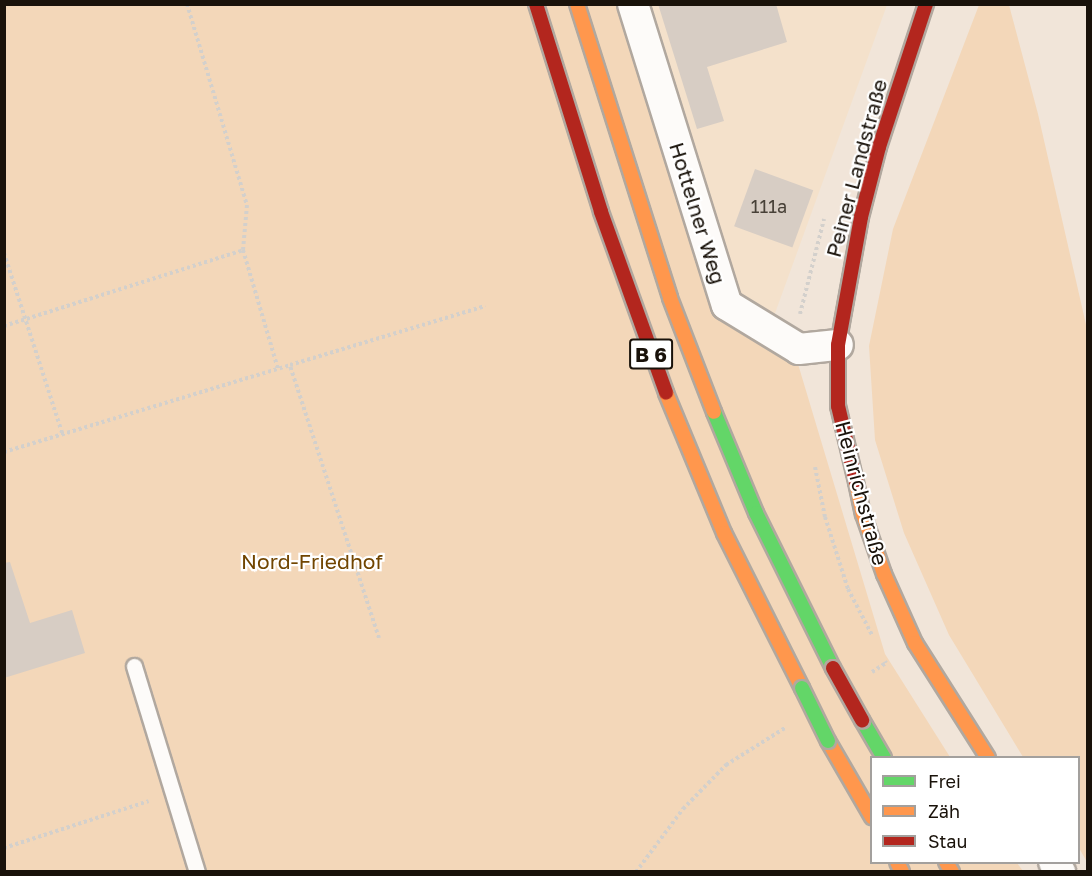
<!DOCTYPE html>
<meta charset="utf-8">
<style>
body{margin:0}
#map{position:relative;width:1092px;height:876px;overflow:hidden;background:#f1e5d9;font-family:"Golos Text",sans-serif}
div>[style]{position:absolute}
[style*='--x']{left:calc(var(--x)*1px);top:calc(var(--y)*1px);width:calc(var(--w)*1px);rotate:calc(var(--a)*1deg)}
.built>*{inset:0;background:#f4e1cb}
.green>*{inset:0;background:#f3d7b9}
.building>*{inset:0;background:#d7cdc4;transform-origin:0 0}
.path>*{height:4px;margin-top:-2px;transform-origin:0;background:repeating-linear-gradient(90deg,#d3d0cc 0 3px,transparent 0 6px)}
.roads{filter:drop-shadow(2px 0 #b1a89f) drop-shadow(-2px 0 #b1a89f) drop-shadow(0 2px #b1a89f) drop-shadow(0 -2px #b1a89f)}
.lane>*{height:15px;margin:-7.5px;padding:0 7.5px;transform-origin:7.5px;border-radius:7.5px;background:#fdfbf9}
.street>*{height:30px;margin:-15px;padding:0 15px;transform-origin:15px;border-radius:15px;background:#fdfbf9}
.fast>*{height:14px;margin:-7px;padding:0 7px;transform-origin:7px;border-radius:7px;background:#63d668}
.slow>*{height:14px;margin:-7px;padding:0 7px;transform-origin:7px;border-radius:7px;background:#ff974d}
.jam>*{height:14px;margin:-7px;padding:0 7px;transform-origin:7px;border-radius:7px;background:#b3261e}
.bridges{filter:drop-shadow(2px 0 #b1a89f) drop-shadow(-2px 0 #b1a89f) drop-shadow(0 2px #b1a89f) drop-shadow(0 -2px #b1a89f)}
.fast-bridge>*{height:14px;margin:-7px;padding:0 7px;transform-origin:7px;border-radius:7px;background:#63d668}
.jam-bridge>*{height:14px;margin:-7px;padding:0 7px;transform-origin:7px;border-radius:7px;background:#b3261e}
span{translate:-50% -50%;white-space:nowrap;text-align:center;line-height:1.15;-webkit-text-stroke:4.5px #fff;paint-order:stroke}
.number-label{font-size:18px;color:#484138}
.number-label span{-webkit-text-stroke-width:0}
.shield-label span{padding:2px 4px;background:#fff;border:2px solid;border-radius:4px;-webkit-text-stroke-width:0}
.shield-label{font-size:20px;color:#19120a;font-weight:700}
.street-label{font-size:21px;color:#19120a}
.park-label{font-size:21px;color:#714500}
.frame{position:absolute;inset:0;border:6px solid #19120a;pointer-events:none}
.legend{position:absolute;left:870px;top:756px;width:210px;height:108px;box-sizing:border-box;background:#fff;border:2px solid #a3a09d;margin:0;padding:8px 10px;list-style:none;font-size:18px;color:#19120a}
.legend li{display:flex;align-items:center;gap:12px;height:30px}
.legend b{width:30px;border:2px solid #a3a09d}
</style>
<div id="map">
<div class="built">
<div style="clip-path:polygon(643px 5px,887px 5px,774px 316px,743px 300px,724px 257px)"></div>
</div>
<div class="green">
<div style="clip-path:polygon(5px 5px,624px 5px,721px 311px,795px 354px,885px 654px,950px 757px,872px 758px,872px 862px,1017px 863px,1023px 871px,5px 872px)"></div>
<div style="clip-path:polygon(979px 5px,1009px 5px,1038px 114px,1087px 329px,1087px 862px,1079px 848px,1078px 758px,1023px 757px,949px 635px,904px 533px,875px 440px,869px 346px,893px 229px)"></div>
</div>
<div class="building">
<div style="clip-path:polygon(658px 4px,776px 4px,787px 42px,707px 67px,724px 121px,697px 129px)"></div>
<div style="left:755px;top:169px;width:62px;height:61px;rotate:20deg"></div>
<div style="clip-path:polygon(10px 562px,30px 623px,72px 610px,85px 653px,4px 678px,4px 563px)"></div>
</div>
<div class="path">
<div style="--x:187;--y:4;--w:210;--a:73.4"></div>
<div style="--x:247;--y:205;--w:45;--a:95.1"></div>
<div style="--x:243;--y:250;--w:124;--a:73.6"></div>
<div style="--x:4;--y:253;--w:189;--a:72.1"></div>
<div style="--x:800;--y:314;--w:98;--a:-75.8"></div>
<div style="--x:4;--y:326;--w:251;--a:-17.6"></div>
<div style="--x:4;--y:452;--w:299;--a:-16.9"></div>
<div style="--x:815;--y:467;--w:51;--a:78.7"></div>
<div style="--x:825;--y:517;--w:76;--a:72.3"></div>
<div style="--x:848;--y:589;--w:52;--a:62.4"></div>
<div style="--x:379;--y:638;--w:287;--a:-108.1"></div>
<div style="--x:290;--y:365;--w:204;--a:-16.8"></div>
<div style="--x:872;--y:672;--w:17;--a:-33"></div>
<div style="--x:886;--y:663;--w:2;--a:-117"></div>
<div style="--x:4;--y:848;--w:152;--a:-18"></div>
<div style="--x:636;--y:872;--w:79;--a:-53.3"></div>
<div style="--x:683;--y:809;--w:62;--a:-45.7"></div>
<div style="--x:726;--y:765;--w:70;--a:-32.1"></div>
</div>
<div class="roads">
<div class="lane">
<div style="--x:134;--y:666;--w:215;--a:73"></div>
</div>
<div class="street">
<div style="--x:633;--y:4;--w:315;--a:72.7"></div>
<div style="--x:727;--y:305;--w:84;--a:31.4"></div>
<div style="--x:799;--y:349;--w:39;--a:-6"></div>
<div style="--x:1054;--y:862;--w:12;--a:59"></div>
</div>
<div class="fast">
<div style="--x:714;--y:412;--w:109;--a:67.4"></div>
<div style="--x:756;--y:513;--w:173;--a:63.6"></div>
<div style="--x:862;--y:720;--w:44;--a:59.9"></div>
</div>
<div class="slow">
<div style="--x:577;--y:4;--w:308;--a:72.4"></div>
<div style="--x:670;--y:298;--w:122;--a:68.9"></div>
<div style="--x:666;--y:393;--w:152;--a:67.5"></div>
<div style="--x:724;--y:533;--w:174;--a:63.3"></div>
<div style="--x:856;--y:482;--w:33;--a:78"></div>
<div style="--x:863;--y:514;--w:64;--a:70.7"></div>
<div style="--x:884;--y:574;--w:76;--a:65.8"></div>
<div style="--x:915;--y:643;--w:136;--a:57.6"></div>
<div style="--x:828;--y:741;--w:88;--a:59.9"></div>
<div style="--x:897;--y:862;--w:11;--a:63"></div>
<div style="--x:946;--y:862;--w:12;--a:59"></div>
</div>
<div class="jam">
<div style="--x:536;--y:4;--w:218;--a:72.6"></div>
<div style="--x:601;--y:212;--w:192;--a:70.2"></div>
<div style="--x:856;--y:482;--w:78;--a:-103.3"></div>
<div style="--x:838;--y:406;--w:61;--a:-90"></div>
<div style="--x:838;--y:345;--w:130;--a:-79.8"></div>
<div style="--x:861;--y:217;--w:72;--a:-75.6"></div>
<div style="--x:879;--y:147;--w:151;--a:-71.8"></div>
</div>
</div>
<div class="bridges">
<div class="fast-bridge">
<div style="--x:802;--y:688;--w:59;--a:63.9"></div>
</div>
<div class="jam-bridge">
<div style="--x:833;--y:668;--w:60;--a:60.9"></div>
</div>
</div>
<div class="number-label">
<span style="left:769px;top:206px">111a</span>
</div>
<div class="shield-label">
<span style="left:651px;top:354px">B 6</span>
</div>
<div class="street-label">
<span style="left:856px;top:168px;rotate:-75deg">Peiner Landstraße</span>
<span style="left:698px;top:213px;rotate:73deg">Hottelner Weg</span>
<span style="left:862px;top:493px;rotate:75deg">Heinrichstraße</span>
</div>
<div class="park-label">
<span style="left:312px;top:561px">Nord-Friedhof</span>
</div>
<div class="frame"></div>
<ul class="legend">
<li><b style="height:8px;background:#63d668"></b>Frei</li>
<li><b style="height:8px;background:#ff974d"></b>Zäh</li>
<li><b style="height:8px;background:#b3261e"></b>Stau</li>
</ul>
</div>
